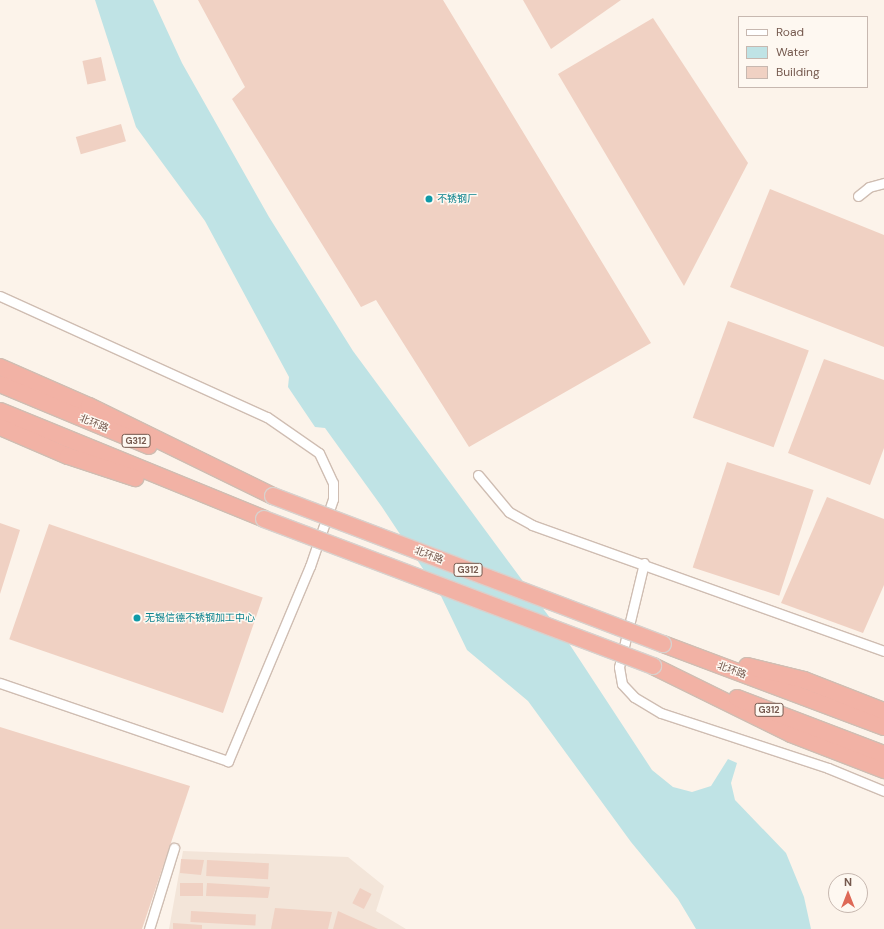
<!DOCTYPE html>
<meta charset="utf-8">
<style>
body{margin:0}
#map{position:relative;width:884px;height:929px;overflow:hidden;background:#fcf3ea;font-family:"DM Sans","Noto Sans SC",sans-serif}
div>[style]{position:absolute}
.residential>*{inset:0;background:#f3e5d9}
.water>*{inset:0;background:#bfe3e5}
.building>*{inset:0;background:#f0d1c3;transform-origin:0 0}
.roads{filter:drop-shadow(1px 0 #cfbdb2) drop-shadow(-1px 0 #cfbdb2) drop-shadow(0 1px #cfbdb2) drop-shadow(0 -1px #cfbdb2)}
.street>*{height:9px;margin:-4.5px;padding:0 4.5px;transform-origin:4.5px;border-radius:4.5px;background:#fff}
.highway>*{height:16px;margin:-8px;padding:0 8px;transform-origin:8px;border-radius:8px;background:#f2b2a5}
.bridges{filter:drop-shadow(1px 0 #d8d1cd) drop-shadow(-1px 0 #d8d1cd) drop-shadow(0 1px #d8d1cd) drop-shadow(0 -1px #d8d1cd)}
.highway-bridge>*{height:16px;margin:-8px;padding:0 8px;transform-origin:8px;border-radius:8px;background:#f2b2a5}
.dots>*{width:11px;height:11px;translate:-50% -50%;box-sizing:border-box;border:2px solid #fef8f1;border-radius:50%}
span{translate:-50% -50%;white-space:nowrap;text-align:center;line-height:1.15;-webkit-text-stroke:3px #fef8f1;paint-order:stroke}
.shield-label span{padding:1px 3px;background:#fef8f1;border:1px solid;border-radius:3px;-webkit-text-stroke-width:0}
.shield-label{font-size:9px;color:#75594e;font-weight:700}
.culture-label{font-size:10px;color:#0d838f}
.left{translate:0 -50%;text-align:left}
.street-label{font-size:10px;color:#75594e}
.legend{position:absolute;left:738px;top:16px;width:130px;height:72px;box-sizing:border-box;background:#fef8f1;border:1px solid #c7b8b0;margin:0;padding:5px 7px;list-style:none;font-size:12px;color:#75594e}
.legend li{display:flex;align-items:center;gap:8px;height:20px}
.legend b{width:20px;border:1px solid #c7b8b0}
.north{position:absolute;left:828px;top:873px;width:40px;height:40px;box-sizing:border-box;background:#fef8f1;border:1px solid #c7b8b0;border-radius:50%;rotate:0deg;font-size:11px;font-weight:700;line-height:16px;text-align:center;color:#75594e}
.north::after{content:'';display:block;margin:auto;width:14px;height:18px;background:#de6957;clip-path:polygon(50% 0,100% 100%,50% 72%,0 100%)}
</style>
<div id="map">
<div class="residential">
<div style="clip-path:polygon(183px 851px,348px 857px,384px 886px,376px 911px,406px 929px,169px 929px)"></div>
</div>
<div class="water">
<div style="clip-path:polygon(95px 0,153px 0,182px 63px,269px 217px,353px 351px,570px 645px,652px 770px,673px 787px,692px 792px,711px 786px,728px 759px,737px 763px,731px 783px,735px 800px,786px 853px,804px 897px,811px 929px,696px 929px,678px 899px,631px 842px,528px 701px,467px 650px,441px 596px,382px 507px,325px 428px,315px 427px,288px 387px,289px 377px,205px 221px,136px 127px)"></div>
</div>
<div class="building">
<div style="clip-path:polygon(198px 0,443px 0,651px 343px,469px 447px,376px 300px,361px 307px,232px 99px,245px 87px)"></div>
<div style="clip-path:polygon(523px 0,621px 0,551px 49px)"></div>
<div style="clip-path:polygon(653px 18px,748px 163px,684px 286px,558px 74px)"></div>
<div style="left:101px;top:57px;width:24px;height:19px;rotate:78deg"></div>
<div style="left:121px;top:124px;width:18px;height:47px;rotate:74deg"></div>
<div style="clip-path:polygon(770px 189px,884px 235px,884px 347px,730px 287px)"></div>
<div style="left:728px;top:321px;width:86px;height:103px;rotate:20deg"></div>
<div style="clip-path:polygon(824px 359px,884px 380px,884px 448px,870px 485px,788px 453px)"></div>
<div style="left:727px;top:462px;width:91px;height:111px;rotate:18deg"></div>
<div style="clip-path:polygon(827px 497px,884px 519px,884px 585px,863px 633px,781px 603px)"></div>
<div style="clip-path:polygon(0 523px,20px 530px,0 594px)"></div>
<div style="left:49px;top:524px;width:226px;height:122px;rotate:19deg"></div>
<div style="clip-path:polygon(0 727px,190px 786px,142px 929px,0 929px)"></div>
<div style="clip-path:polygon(181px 859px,204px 860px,201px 875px,180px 873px)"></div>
<div style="left:207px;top:860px;width:62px;height:16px;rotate:3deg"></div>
<div style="left:180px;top:883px;width:23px;height:13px"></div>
<div style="clip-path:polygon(207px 883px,270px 887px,268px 898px,206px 896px)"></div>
<div style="left:360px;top:888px;width:13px;height:17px;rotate:27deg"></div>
<div style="clip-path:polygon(275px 908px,332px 912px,328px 929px,271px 929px)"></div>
<div style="left:191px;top:911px;width:65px;height:11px;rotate:3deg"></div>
<div style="clip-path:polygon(338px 911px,378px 929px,333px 929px)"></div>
<div style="clip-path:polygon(173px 923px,202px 925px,202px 929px,173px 929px)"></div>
</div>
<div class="roads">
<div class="street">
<div style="left:858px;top:196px;width:14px;rotate:-39deg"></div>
<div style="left:869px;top:187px;width:16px;rotate:-15deg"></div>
<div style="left:0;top:296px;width:293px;rotate:24.4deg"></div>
<div style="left:267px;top:417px;width:63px;rotate:34.7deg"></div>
<div style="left:319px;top:453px;width:33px;rotate:65deg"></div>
<div style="left:333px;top:483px;width:16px;rotate:90deg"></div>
<div style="left:333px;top:499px;width:71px;rotate:108.9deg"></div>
<div style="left:310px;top:566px;width:212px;rotate:112.8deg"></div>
<div style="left:228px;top:761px;width:241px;rotate:-161.1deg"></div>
<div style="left:478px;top:475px;width:48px;rotate:50deg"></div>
<div style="left:509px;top:512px;width:26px;rotate:29deg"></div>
<div style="left:532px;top:525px;width:374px;rotate:19.7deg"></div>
<div style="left:644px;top:563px;width:107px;rotate:103.5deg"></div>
<div style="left:619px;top:667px;width:17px;rotate:80deg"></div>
<div style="left:622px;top:684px;width:18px;rotate:47deg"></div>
<div style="left:634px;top:697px;width:31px;rotate:31deg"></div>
<div style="left:661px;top:713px;width:176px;rotate:18.2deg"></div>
<div style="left:828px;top:768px;width:61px;rotate:22.3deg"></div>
<div style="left:149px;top:929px;width:85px;rotate:-72.8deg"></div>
</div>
<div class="highway">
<div style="left:0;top:367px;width:97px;rotate:23.7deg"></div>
<div style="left:89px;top:406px;width:205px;rotate:26.1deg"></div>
<div style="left:0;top:384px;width:161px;rotate:22.6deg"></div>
<div style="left:0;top:411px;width:285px;rotate:22.2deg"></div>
<div style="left:0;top:427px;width:74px;rotate:23.1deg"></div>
<div style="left:68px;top:456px;width:71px;rotate:18.2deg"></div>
<div style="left:663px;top:644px;width:236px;rotate:20.6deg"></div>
<div style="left:653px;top:666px;width:154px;rotate:26.2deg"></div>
<div style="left:791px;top:734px;width:100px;rotate:21.2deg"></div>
<div style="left:747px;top:666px;width:59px;rotate:13.8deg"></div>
<div style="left:804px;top:680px;width:86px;rotate:21.2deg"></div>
<div style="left:737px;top:698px;width:157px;rotate:20.9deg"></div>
</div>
</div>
<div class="bridges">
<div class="highway-bridge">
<div style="left:273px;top:496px;width:417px;rotate:20.8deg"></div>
<div style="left:264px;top:519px;width:416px;rotate:20.7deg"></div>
</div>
</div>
<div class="dots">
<div style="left:429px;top:199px;background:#0f9aa8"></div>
<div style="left:137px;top:618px;background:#0f9aa8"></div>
</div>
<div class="shield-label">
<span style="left:136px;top:441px">G312</span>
<span style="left:468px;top:570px">G312</span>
<span style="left:769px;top:710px">G312</span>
</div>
<div class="culture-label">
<span class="left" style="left:437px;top:199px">不锈钢厂</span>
<span class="left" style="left:145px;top:618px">无锡信德不锈钢加工中心</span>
</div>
<div class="street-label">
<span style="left:94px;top:423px;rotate:22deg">北环路</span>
<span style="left:429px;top:555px;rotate:21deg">北环路</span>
<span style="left:732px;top:670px;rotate:20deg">北环路</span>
</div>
<ul class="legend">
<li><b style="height:5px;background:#fff"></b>Road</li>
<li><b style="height:11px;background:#bfe3e5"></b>Water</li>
<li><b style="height:11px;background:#f0d1c3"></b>Building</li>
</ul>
<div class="north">N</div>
</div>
